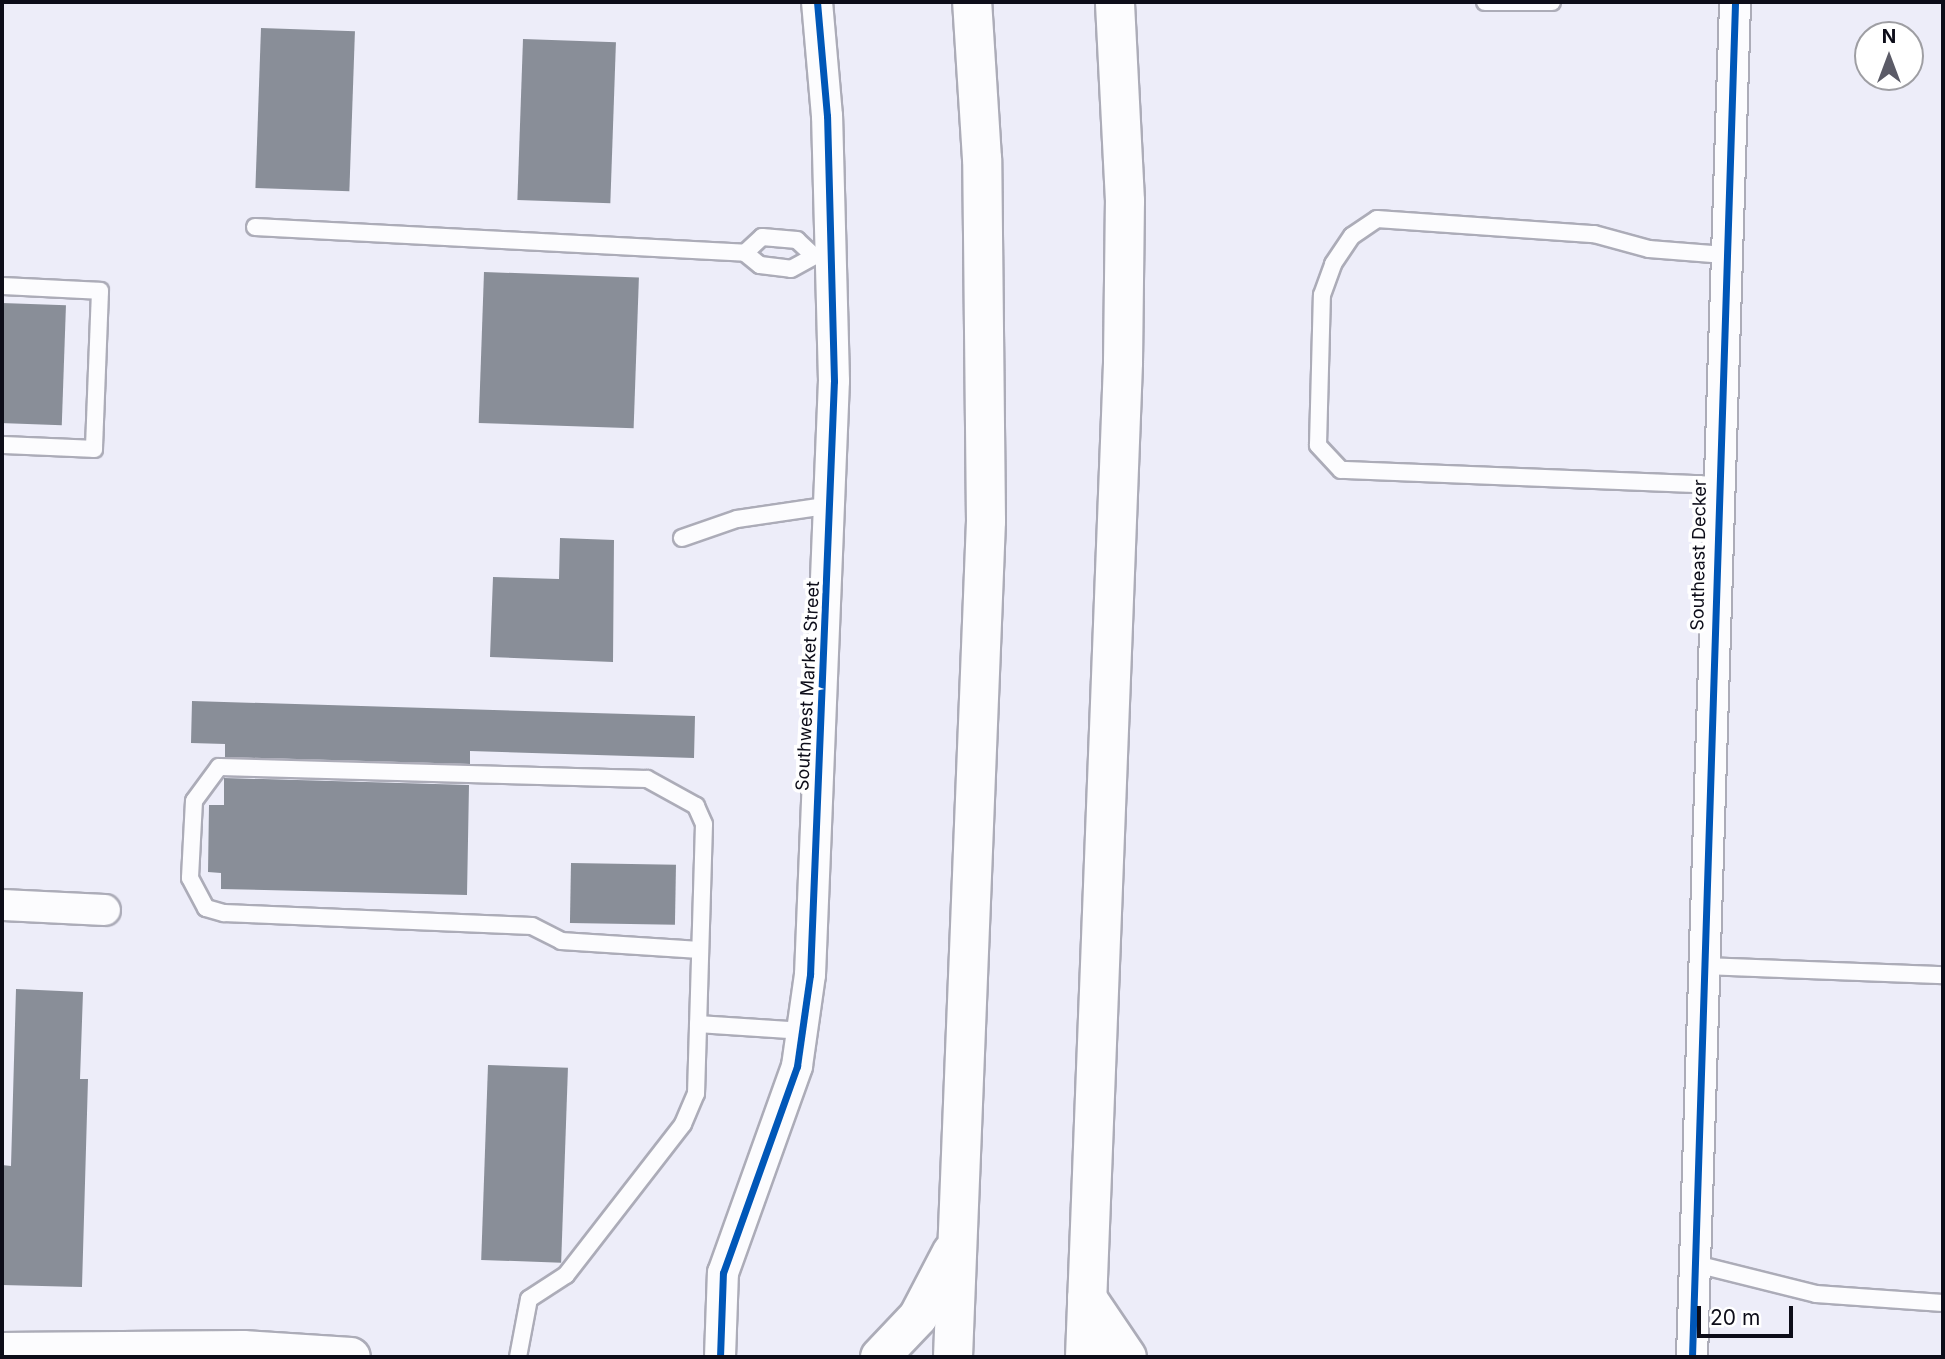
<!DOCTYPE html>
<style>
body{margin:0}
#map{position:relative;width:1945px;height:1359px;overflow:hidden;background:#ededf9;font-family:Inter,sans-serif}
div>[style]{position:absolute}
.building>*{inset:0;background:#898e98;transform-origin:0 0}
.roads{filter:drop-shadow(2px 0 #acacb8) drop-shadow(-2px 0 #acacb8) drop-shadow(0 2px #acacb8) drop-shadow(0 -2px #acacb8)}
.lane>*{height:16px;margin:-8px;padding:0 8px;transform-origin:8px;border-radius:8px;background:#fcfcfe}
.street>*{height:30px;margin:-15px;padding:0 15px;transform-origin:15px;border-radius:15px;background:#fcfcfe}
.secondary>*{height:38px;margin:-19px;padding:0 19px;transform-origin:19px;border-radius:19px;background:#fcfcfe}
.highway>*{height:38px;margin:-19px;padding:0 19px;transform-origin:19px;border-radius:19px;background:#fcfcfe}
.cycleway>*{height:7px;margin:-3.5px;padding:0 3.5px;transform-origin:3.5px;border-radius:3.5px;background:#0057b8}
span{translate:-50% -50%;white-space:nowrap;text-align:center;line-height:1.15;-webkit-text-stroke:7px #fff;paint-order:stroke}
.street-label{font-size:18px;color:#0d0d19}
.frame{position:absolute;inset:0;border:4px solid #0d0d19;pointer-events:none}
.north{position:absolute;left:1854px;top:21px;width:70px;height:70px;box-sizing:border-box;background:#fff;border:2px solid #9e9ea3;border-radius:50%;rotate:0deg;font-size:19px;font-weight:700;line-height:28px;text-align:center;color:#0d0d19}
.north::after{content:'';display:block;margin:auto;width:24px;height:32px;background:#5b5b67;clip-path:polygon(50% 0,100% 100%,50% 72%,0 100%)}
.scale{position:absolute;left:1697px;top:1306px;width:96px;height:32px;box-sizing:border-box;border:4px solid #0d0d19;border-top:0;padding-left:9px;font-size:21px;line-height:24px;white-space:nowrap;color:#0d0d19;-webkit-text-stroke:5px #fff;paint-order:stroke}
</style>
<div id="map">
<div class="building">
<div style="left:261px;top:28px;width:94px;height:160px;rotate:2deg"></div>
<div style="left:523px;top:39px;width:93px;height:161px;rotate:2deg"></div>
<div style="left:484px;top:272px;width:155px;height:151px;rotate:2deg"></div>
<div style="left:2px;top:303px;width:64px;height:120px;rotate:2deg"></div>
<div style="clip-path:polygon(560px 538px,614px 540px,613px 662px,490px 657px,493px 577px,559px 579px)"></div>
<div style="clip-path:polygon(192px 701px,695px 716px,694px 758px,470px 751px,470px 764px,225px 757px,225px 744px,191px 743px)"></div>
<div style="clip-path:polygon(224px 778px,469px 785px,467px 895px,221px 889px,221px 873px,208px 872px,209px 805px,224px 805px)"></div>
<div style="left:571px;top:863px;width:105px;height:60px;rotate:1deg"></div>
<div style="clip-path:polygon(16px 989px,83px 992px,80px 1079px,88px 1079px,82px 1287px,2px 1285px,2px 1165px,11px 1166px)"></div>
<div style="left:488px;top:1065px;width:80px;height:195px;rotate:2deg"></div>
</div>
<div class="roads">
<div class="lane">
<div style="left:1485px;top:2px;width:67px"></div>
<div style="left:255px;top:227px;width:491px;rotate:3deg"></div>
<div style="left:814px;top:256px;width:23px;rotate:-137deg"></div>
<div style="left:797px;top:240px;width:35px;rotate:-175deg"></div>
<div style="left:762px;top:237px;width:23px;rotate:137deg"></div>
<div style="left:745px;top:253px;width:19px;rotate:39deg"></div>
<div style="left:760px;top:265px;width:31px;rotate:7deg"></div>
<div style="left:791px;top:269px;width:26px;rotate:-29deg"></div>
<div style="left:814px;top:256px;width:19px;rotate:-3deg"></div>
<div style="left:2px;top:286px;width:98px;rotate:2.9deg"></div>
<div style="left:100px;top:291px;width:158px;rotate:92.2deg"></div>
<div style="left:94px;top:449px;width:92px;rotate:-177.5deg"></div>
<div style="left:1717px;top:485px;width:376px;rotate:-177.7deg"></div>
<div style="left:1341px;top:470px;width:34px;rotate:-133deg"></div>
<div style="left:1318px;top:445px;width:150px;rotate:-88.5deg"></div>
<div style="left:1322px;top:295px;width:33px;rotate:-70deg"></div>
<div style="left:1333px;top:264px;width:34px;rotate:-56deg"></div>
<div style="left:1352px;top:236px;width:30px;rotate:-34deg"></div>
<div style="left:1377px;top:219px;width:218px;rotate:4deg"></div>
<div style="left:1594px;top:234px;width:57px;rotate:15.3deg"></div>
<div style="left:1649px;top:249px;width:76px;rotate:4.5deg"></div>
<div style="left:682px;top:538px;width:58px;rotate:-19.1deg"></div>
<div style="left:737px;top:519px;width:96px;rotate:-8.4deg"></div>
<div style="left:1705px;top:966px;width:238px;rotate:2.2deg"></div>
<div style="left:698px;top:1024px;width:106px;rotate:3.8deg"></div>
<div style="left:1696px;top:1264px;width:124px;rotate:14deg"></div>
<div style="left:1816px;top:1294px;width:127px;rotate:4.1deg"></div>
<div style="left:518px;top:1357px;width:59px;rotate:-79.3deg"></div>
<div style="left:529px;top:1299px;width:44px;rotate:-33deg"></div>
<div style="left:566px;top:1275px;width:191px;rotate:-52.2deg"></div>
<div style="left:683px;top:1124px;width:33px;rotate:-67deg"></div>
<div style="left:696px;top:1094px;width:270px;rotate:-88.3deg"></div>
<div style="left:704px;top:824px;width:20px;rotate:-114deg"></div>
<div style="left:696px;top:806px;width:56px;rotate:-151.1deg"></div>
<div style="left:647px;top:779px;width:428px;rotate:-178.4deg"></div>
<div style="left:219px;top:767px;width:42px;rotate:126.3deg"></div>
<div style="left:194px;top:801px;width:77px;rotate:93deg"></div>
<div style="left:190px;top:878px;width:34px;rotate:62deg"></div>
<div style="left:206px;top:908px;width:19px;rotate:16deg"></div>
<div style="left:224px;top:913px;width:308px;rotate:2.4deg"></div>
<div style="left:532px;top:926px;width:33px;rotate:27deg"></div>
<div style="left:561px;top:941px;width:139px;rotate:3.7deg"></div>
</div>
<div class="street">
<div style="left:2px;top:905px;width:103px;rotate:2.8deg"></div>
<div style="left:720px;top:1357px;width:84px;rotate:-88deg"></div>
<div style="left:723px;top:1273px;width:220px;rotate:-70.3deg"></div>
<div style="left:797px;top:1066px;width:92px;rotate:-81.9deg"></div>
<div style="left:810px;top:975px;width:594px;rotate:-87.69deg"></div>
<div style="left:834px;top:381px;width:265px;rotate:-91.5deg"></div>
<div style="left:827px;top:116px;width:114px;rotate:-95deg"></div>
<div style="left:1692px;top:1357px;width:1356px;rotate:-88.18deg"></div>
</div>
<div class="secondary">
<div style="left:2px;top:1352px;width:241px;rotate:-0.5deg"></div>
<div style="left:243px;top:1350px;width:108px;rotate:3.7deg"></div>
</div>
<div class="highway">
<div style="left:1087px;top:1298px;width:71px;rotate:55.9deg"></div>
<div style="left:880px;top:1357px;width:55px;rotate:-46.5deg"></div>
<div style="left:918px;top:1317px;width:73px;rotate:-62.4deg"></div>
<div style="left:953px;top:1357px;width:837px;rotate:-87.74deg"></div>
<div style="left:986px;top:521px;width:362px;rotate:-90.6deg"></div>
<div style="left:982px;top:159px;width:157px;rotate:-93.6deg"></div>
<div style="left:1085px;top:1357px;width:996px;rotate:-87.81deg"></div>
<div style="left:1123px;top:362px;width:161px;rotate:-89.3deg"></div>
<div style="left:1125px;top:201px;width:199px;rotate:-92.9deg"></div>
</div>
</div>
<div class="cycleway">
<div style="left:720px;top:1357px;width:84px;rotate:-88deg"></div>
<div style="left:723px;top:1273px;width:220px;rotate:-70.3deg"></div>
<div style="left:797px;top:1066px;width:92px;rotate:-81.9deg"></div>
<div style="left:810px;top:975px;width:594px;rotate:-87.69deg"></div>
<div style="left:834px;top:381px;width:265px;rotate:-91.5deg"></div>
<div style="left:827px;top:116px;width:114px;rotate:-95deg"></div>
<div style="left:1692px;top:1357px;width:1356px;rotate:-88.18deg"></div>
</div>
<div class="street-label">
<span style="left:1699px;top:555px;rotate:-89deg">Southeast Decker</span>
<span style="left:808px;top:686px;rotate:-87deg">Southwest Market Street</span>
</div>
<div class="frame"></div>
<div class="north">N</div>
<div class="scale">20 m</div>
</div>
